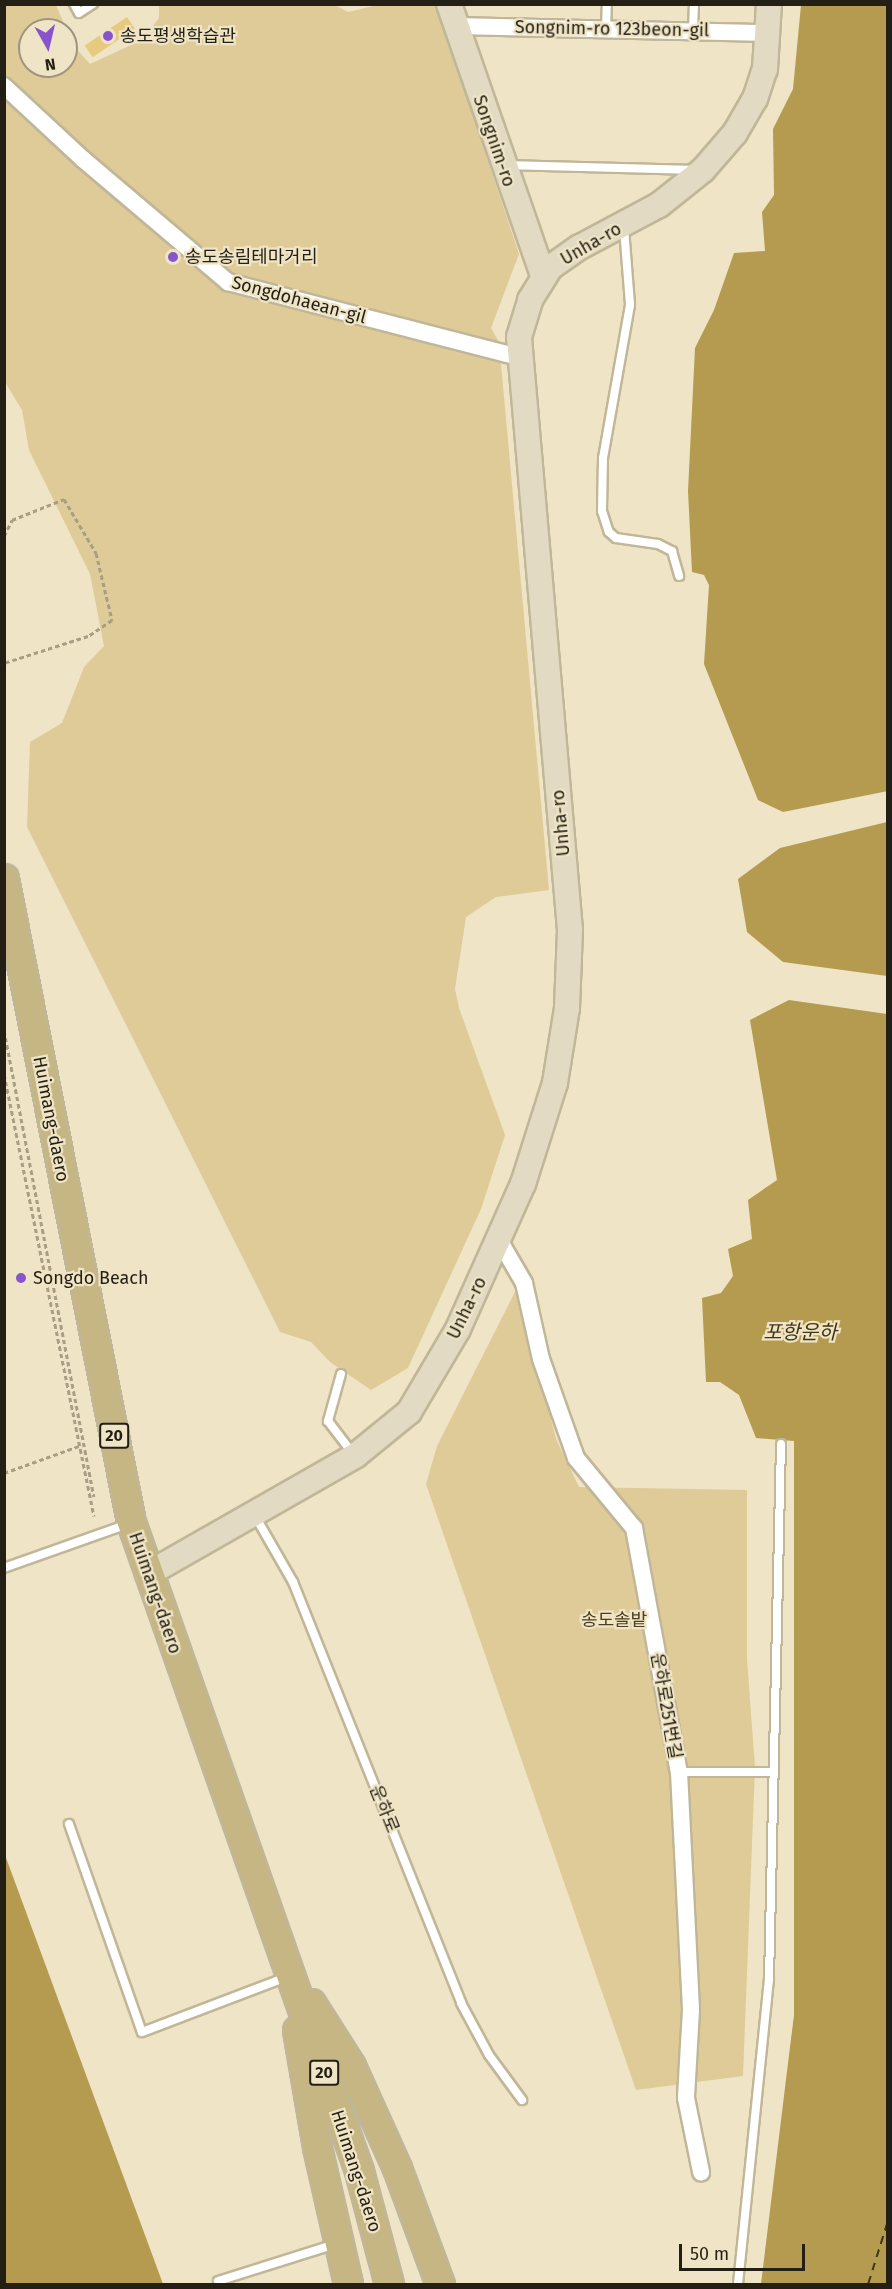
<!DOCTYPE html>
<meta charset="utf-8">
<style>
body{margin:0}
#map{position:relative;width:892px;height:2289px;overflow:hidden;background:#efe4c5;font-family:"Fira Sans","Noto Sans KR",sans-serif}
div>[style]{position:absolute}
.green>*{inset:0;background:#decb97}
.water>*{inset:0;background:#b59b4f}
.pier>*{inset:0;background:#efe4c5}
.ferry>*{height:1.5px;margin-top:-0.75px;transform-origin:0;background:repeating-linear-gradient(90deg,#413614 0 8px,transparent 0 14px)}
.building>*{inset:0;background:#e6cb7e;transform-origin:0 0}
.path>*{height:3px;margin-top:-1.5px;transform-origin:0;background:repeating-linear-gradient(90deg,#a79e86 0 4.5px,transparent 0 7.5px)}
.roads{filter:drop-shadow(2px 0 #c0b698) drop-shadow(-2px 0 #c0b698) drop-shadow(0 2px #c0b698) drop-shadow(0 -2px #c0b698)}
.lane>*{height:8px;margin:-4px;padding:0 4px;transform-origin:4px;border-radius:4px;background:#fff}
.street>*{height:16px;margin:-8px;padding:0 8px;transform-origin:8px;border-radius:8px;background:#fff}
.secondary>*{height:24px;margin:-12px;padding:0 12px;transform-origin:12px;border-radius:12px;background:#e2dac2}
.primary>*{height:27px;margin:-13.5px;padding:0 13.5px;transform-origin:13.5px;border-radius:13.5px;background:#c6b684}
.dots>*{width:16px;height:16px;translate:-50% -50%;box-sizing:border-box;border:3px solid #efe4c5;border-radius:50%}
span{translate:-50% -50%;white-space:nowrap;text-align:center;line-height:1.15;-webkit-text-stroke:4.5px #efe4c5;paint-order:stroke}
.shield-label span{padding:2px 4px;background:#efe4c5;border:2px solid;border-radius:4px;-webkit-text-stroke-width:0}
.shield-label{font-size:16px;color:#231f14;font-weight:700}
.street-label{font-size:18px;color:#231f14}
.poi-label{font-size:18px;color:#231f14}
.left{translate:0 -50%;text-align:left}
.park-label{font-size:18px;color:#4a3e1d}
.water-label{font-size:20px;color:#413614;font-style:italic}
.frame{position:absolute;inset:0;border:6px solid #231f14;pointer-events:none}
.north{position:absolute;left:18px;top:18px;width:60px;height:60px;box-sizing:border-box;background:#efe4c5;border:2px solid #9d957e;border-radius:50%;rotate:172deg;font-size:16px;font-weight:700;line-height:24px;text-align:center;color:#231f14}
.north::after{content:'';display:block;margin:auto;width:21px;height:27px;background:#8854cc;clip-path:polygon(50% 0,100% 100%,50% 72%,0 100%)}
.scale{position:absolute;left:679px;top:2244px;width:126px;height:27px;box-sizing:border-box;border:3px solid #231f14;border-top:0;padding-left:8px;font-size:18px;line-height:21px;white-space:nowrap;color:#231f14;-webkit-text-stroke:4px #efe4c5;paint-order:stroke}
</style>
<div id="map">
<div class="green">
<div style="clip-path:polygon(evenodd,333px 4px,348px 12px,378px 5px,436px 5px,519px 254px,491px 328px,499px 342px,549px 890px,496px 897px,466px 917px,455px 989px,459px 1008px,505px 1135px,481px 1209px,408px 1368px,371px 1390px,330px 1362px,311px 1342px,280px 1332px,27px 827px,30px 742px,62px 723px,84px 667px,104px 646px,90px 574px,29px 450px,22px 410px,5px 382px,5px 5px,56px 5px,73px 45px,90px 64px,142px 40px,159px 18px,159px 5px,333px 4px,30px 30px,66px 30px,66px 66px,30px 66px,30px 30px)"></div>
<div style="clip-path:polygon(518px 1286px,556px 1439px,579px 1487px,747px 1490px,747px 1659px,755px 1767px,743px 2076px,636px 2090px,426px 1484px,437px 1446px)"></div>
</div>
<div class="water">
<div style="clip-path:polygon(801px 5px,887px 5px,888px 791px,783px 812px,758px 800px,704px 664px,709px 585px,704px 575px,692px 572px,688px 491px,695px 348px,714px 310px,734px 253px,765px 251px,762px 212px,774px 195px,773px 129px,793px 89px)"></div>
<div style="clip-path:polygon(887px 822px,887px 976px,783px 962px,747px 932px,738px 879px,780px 848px)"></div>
<div style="clip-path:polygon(789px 1000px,887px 1014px,887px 2284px,761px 2284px,794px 2014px,794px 1441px,756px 1438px,739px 1395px,720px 1382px,706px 1382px,702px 1298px,721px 1293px,733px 1276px,728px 1249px,752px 1239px,748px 1200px,777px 1180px,750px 1020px)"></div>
<div style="clip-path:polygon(5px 1855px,163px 2284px,5px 2284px)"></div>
</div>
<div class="pier">
<div style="clip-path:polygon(791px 2013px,794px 2014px,758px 2284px)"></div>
</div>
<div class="ferry">
<div style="left:868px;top:2284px;width:67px;rotate:-72.6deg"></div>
</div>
<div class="building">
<div style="left:127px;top:17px;width:14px;height:51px;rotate:56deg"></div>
</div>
<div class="path">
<div style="left:4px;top:442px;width:2px"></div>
<div style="left:4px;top:536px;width:18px;rotate:-63deg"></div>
<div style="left:12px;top:520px;width:56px;rotate:-22deg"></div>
<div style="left:64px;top:499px;width:63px;rotate:59.3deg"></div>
<div style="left:96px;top:553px;width:69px;rotate:76.6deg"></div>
<div style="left:112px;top:620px;width:29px;rotate:146deg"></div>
<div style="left:88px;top:636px;width:88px;rotate:162.2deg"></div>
<div style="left:4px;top:1030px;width:475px;rotate:79.1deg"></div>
<div style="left:4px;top:1074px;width:451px;rotate:78.5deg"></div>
<div style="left:4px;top:1473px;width:80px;rotate:-19.8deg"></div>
</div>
<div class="roads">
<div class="lane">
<div style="left:74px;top:4px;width:10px;rotate:61deg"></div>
<div style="left:79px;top:13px;width:17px;rotate:-33deg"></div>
<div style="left:606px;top:28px;width:24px;rotate:-88deg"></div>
<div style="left:693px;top:31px;width:27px;rotate:-88deg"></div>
<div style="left:508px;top:165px;width:185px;rotate:1.5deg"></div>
<div style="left:624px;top:228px;width:77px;rotate:85.5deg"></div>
<div style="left:630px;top:305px;width:155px;rotate:100deg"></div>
<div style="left:603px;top:458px;width:53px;rotate:91.1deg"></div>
<div style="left:602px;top:511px;width:22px;rotate:72deg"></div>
<div style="left:609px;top:532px;width:9px;rotate:41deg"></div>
<div style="left:616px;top:538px;width:42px;rotate:8.1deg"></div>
<div style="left:658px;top:544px;width:16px;rotate:27deg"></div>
<div style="left:672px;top:551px;width:26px;rotate:74deg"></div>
<div style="left:341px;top:1374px;width:49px;rotate:105.5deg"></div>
<div style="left:328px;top:1421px;width:43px;rotate:52.6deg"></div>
<div style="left:255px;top:1516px;width:76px;rotate:60.1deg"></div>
<div style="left:293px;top:1582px;width:453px;rotate:68.2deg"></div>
<div style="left:461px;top:2003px;width:59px;rotate:61.7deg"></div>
<div style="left:489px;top:2055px;width:56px;rotate:53.7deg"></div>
<div style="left:4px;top:1568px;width:132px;rotate:-19.5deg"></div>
<div style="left:679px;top:1772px;width:94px"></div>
<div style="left:69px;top:1824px;width:220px;rotate:70.7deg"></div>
<div style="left:142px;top:2032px;width:155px;rotate:-20.8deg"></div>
<div style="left:218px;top:2281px;width:123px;rotate:-17.5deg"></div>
<div style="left:738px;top:2284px;width:306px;rotate:-84.2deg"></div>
<div style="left:769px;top:1980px;width:536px;rotate:-88.72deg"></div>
</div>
<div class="street">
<div style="left:455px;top:26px;width:314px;rotate:1.3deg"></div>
<div style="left:4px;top:86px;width:109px;rotate:42.8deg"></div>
<div style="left:84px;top:160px;width:189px;rotate:40.3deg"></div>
<div style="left:228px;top:282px;width:300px;rotate:14.5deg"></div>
<div style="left:499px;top:1240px;width:50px;rotate:59.8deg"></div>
<div style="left:524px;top:1283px;width:78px;rotate:77.4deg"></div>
<div style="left:541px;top:1359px;width:105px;rotate:70.5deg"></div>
<div style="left:576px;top:1458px;width:91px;rotate:50.4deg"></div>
<div style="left:634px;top:1528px;width:248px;rotate:79.6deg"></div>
<div style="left:679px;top:1772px;width:238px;rotate:87.1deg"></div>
<div style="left:691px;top:2010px;width:88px;rotate:93.3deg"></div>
<div style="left:686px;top:2098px;width:76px;rotate:78.5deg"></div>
</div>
<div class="secondary">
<div style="left:449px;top:4px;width:288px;rotate:70.9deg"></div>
<div style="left:148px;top:1574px;width:238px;rotate:-29.7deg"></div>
<div style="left:355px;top:1456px;width:70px;rotate:-39.2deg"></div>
<div style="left:409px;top:1412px;width:96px;rotate:-59.4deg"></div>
<div style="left:458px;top:1329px;width:159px;rotate:-65.9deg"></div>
<div style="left:523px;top:1184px;width:106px;rotate:-72.4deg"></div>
<div style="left:555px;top:1083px;width:76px;rotate:-80.9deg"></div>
<div style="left:567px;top:1008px;width:78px;rotate:-87.8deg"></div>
<div style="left:570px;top:930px;width:595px;rotate:-94.92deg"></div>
<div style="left:519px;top:337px;width:39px;rotate:-73deg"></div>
<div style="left:530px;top:300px;width:39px;rotate:-58deg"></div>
<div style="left:551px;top:267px;width:35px;rotate:-35deg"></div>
<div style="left:580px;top:247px;width:89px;rotate:-28deg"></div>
<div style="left:659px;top:205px;width:56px;rotate:-38.5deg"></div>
<div style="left:703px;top:170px;width:49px;rotate:-49.1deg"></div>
<div style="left:735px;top:133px;width:39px;rotate:-60deg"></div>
<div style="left:755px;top:99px;width:32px;rotate:-72deg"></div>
<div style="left:765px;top:69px;width:65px;rotate:-86.5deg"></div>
</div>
<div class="primary">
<div style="left:4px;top:878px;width:656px;rotate:78.84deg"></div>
<div style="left:131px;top:1522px;width:688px;rotate:70.64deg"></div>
<div style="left:359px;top:2171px;width:117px;rotate:75.1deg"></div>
<div style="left:311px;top:2003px;width:75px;rotate:57.6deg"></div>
<div style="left:351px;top:2066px;width:112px;rotate:65.7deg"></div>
<div style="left:397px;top:2168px;width:124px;rotate:69.7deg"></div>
<div style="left:297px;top:2030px;width:119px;rotate:80.3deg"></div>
<div style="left:317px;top:2147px;width:140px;rotate:77.2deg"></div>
</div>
</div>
<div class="dots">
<div style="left:108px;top:36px;background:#8854cc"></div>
<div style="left:173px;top:257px;background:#8854cc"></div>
<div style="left:21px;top:1278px;background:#8854cc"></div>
</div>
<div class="shield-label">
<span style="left:114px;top:1436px">20</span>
<span style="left:324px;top:2073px">20</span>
</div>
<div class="street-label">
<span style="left:612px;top:29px;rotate:1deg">Songnim-ro 123beon-gil</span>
<span style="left:494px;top:141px;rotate:71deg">Songnim-ro</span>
<span style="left:591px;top:244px;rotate:-30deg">Unha-ro</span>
<span style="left:299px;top:300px;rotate:15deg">Songdohaean-gil</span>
<span style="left:561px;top:823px;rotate:-95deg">Unha-ro</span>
<span style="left:51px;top:1119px;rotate:79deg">Huimang-daero</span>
<span style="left:467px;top:1308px;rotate:-64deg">Unha-ro</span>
<span style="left:155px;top:1593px;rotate:71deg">Huimang-daero</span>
<span style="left:666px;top:1706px;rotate:80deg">운하로251번길</span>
<span style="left:384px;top:1809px;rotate:68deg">운하로</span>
<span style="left:356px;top:2171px;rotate:72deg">Huimang-daero</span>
</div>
<div class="poi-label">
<span class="left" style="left:120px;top:36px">송도평생학습관</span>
<span class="left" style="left:185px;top:257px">송도송림테마거리</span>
<span class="left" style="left:33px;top:1278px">Songdo Beach</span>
</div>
<div class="park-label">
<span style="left:614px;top:1620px">송도솔밭</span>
</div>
<div class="water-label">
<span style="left:800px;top:1332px">포항운하</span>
</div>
<div class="frame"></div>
<div class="north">N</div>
<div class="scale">50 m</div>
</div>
